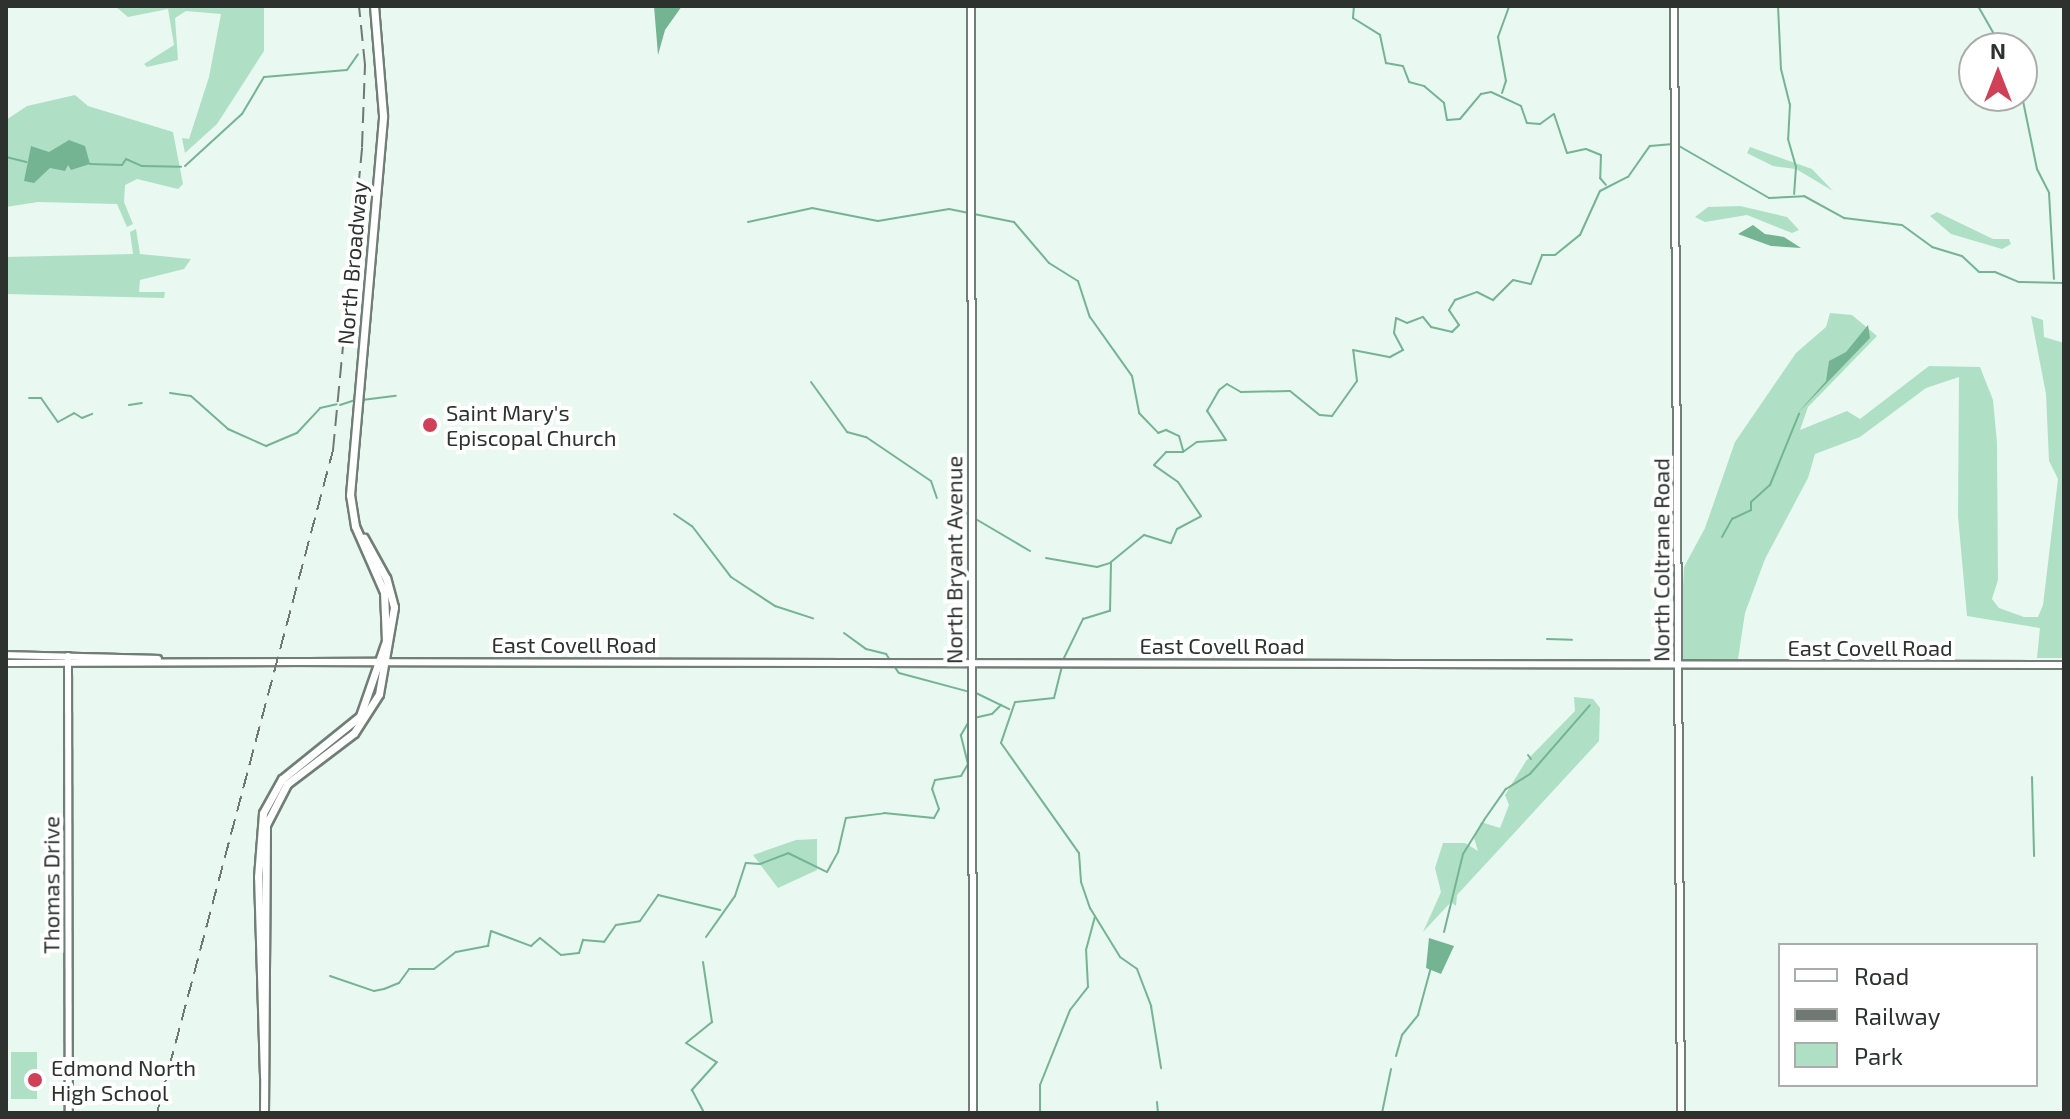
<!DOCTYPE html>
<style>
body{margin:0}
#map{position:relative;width:2070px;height:1119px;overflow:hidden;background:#e9f8f0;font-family:"Exo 2",sans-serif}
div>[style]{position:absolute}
.green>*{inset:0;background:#afe0c6;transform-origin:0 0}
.water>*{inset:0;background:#74b493}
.stream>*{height:2px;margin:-1px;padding:0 1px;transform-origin:1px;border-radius:1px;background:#74b493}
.roads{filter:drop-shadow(2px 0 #717e77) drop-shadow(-2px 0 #717e77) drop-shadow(0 2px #717e77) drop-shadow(0 -2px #717e77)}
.tertiary>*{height:6px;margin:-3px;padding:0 3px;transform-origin:3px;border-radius:3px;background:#fff}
.secondary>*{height:7px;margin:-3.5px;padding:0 3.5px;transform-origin:3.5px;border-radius:3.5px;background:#fff}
.rail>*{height:2px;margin-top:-1px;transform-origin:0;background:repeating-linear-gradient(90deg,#6f7873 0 16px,transparent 0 24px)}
.dots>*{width:22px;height:22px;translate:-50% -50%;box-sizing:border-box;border:4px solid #fff;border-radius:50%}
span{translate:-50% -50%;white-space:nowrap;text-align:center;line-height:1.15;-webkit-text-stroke:8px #fff;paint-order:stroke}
.street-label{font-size:22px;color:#2d322f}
.poi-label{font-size:22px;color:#2d322f}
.left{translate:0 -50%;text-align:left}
.frame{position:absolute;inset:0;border:8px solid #2d322f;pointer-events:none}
.legend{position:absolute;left:1778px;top:943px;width:260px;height:144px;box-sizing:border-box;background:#fff;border:2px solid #abadac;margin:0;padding:10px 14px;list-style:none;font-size:24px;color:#2d322f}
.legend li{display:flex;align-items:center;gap:16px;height:40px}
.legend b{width:40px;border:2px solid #abadac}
.north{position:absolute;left:1958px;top:32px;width:80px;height:80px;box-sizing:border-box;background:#fff;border:2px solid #abadac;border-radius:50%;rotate:0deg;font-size:22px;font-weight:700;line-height:32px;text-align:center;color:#2d322f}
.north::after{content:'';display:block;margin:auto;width:28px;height:36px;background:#d04056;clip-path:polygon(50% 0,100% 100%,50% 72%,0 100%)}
</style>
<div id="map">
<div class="green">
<div style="clip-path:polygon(115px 6px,264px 6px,264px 51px,217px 124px,185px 153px,182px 138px,189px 139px,209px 77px,221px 14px,186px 11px,175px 18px,178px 60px,147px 67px,144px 64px,174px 45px,168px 9px,128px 17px)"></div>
<div style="clip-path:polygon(75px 95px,88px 106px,173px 132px,183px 184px,178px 189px,137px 179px,125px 185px,124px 202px,133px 224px,127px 227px,117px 204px,38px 202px,6px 207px,6px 120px,27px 106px)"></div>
<div style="clip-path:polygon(1750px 147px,1812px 169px,1833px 191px,1796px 169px,1773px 166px,1747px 153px)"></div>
<div style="clip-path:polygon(1740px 206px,1787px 217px,1799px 230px,1792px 233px,1747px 215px,1705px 222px,1695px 217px,1708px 207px)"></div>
<div style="clip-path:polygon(1937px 212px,1993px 239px,2009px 239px,2011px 244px,2002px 249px,1951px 234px,1930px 216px)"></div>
<div style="clip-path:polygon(136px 229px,140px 254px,191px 259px,184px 269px,140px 280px,139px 292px,165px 292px,164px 298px,6px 294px,6px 257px,133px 254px,130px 232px)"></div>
<div style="clip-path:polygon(1830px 313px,1852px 315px,1877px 336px,1808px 407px,1800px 430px,1847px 411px,1860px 419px,1929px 366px,1980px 367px,1993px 400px,1997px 443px,1998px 580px,1992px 599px,1999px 608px,2024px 617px,2038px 617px,2043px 605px,2058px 479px,2049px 461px,2046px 394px,2031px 316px,2043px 320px,2044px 337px,2064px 343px,2064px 658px,2037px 658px,2040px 628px,1967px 616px,1958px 516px,1959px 377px,1926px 388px,1860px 437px,1815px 454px,1808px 478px,1765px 559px,1745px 613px,1738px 659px,1679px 661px,1684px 567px,1705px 528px,1735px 442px,1796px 353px,1826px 327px)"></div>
<div style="clip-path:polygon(1574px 697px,1593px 699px,1600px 708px,1599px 741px,1457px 895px,1456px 906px,1451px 902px,1423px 932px,1441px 892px,1435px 868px,1443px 843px,1465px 843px,1478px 851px,1474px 838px,1481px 822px,1500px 828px,1509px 805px,1505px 795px,1526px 761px,1575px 711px)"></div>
<div style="clip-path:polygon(817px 839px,817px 870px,778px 888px,753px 855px,796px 840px)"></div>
<div style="left:11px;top:1052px;width:26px;height:47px"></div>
</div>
<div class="water">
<div style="clip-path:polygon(654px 6px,682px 6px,665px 30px,658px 55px)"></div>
<div style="clip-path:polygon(69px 140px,85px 146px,90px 164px,71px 170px,68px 165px,65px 171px,50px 168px,34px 183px,24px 181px,31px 146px,49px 152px)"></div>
<div style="clip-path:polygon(1753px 225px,1765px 234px,1784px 237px,1801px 248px,1771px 246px,1738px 234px)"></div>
<div style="clip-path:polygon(1868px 325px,1870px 338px,1796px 415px,1826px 381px,1829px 361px,1846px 352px)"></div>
<div style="clip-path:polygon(1429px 938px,1454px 946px,1441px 974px,1426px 968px)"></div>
</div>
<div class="stream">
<div style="left:1354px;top:6px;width:12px;rotate:95deg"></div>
<div style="left:1353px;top:18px;width:32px;rotate:32deg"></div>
<div style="left:1380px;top:35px;width:29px;rotate:78deg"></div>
<div style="left:1386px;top:63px;width:17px;rotate:10deg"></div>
<div style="left:1403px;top:66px;width:17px;rotate:69deg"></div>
<div style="left:1409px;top:82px;width:16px;rotate:15deg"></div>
<div style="left:1424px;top:86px;width:26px;rotate:40deg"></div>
<div style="left:1444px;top:103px;width:17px;rotate:80deg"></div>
<div style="left:1447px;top:120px;width:13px;rotate:-4deg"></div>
<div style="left:1460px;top:119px;width:33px;rotate:-50deg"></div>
<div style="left:1481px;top:94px;width:10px;rotate:-11deg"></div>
<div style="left:1491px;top:92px;width:33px;rotate:25deg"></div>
<div style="left:1521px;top:106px;width:18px;rotate:71deg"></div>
<div style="left:1527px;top:123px;width:13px;rotate:4deg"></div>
<div style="left:1540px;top:124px;width:17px;rotate:-36deg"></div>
<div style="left:1554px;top:114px;width:41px;rotate:71.6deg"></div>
<div style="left:1567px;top:153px;width:19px;rotate:-12deg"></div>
<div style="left:1586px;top:149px;width:16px;rotate:22deg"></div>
<div style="left:1601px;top:155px;width:23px;rotate:92deg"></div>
<div style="left:1600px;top:178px;width:9px;rotate:49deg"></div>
<div style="left:1778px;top:6px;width:63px;rotate:87.3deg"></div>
<div style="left:1781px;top:69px;width:36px;rotate:76deg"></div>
<div style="left:1790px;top:104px;width:35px;rotate:93deg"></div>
<div style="left:1788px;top:139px;width:29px;rotate:74deg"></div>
<div style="left:1796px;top:167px;width:27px;rotate:94deg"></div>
<div style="left:1978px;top:6px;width:48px;rotate:60.3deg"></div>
<div style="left:1502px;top:93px;width:13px;rotate:-72deg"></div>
<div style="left:1506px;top:81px;width:45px;rotate:-100.3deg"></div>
<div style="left:1498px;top:37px;width:33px;rotate:-70deg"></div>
<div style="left:2022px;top:96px;width:75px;rotate:78.4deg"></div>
<div style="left:2037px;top:169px;width:27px;rotate:63deg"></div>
<div style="left:2049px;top:193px;width:86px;rotate:86.7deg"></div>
<div style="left:1679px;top:146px;width:104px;rotate:30deg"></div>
<div style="left:1769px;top:198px;width:35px;rotate:-3deg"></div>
<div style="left:1804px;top:196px;width:46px;rotate:28.8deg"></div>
<div style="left:1844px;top:218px;width:58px;rotate:6.9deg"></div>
<div style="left:1902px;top:225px;width:37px;rotate:36deg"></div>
<div style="left:1932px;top:247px;width:31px;rotate:17deg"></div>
<div style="left:1962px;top:256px;width:23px;rotate:43deg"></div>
<div style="left:1979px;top:272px;width:16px"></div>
<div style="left:1995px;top:272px;width:26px;rotate:23deg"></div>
<div style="left:2019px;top:282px;width:45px;rotate:1.3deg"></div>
<div style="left:6px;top:157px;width:21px;rotate:14deg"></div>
<div style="left:90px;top:164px;width:32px;rotate:2deg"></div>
<div style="left:122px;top:165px;width:7px;rotate:-56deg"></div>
<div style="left:126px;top:159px;width:17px;rotate:24deg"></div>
<div style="left:142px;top:166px;width:39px;rotate:1deg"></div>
<div style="left:185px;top:166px;width:77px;rotate:-42.4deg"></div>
<div style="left:242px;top:114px;width:43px;rotate:-59.3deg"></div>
<div style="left:264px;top:77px;width:83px;rotate:-4.8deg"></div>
<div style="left:347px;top:70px;width:19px;rotate:-55deg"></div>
<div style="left:748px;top:222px;width:66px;rotate:-12.3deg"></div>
<div style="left:812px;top:208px;width:67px;rotate:11.1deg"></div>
<div style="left:878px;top:221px;width:72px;rotate:-9.6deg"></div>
<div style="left:949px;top:209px;width:66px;rotate:11.3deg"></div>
<div style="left:1014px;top:222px;width:54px;rotate:49.5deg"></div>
<div style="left:1049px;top:263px;width:34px;rotate:32deg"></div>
<div style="left:1078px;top:281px;width:38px;rotate:72deg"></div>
<div style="left:1090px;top:317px;width:72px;rotate:54.6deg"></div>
<div style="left:1132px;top:376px;width:38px;rotate:79deg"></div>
<div style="left:1139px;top:413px;width:28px;rotate:46deg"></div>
<div style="left:1158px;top:433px;width:9px;rotate:-21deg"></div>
<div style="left:1166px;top:430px;width:14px;rotate:25deg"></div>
<div style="left:1179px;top:436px;width:15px;rotate:74deg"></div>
<div style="left:811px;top:382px;width:62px;rotate:54.2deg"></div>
<div style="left:847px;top:432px;width:20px;rotate:15deg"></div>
<div style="left:866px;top:437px;width:78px;rotate:34.1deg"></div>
<div style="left:931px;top:481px;width:18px;rotate:71deg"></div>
<div style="left:170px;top:393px;width:21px;rotate:8deg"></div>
<div style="left:191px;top:396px;width:50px;rotate:41.7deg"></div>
<div style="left:228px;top:429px;width:42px;rotate:24.1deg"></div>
<div style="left:266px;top:446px;width:34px;rotate:-23deg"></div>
<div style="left:297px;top:433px;width:34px;rotate:-47deg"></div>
<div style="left:320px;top:408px;width:17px;rotate:-13deg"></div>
<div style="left:29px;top:398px;width:12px"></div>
<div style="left:41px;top:398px;width:29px;rotate:55deg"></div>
<div style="left:58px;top:422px;width:18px;rotate:-29deg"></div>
<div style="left:74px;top:413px;width:9px;rotate:32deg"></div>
<div style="left:82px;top:418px;width:11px;rotate:-22deg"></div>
<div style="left:362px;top:400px;width:34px;rotate:-7deg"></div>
<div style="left:129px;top:405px;width:13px;rotate:-9deg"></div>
<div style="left:340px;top:405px;width:16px;rotate:-18deg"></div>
<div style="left:954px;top:505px;width:18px;rotate:34deg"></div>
<div style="left:674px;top:514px;width:22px;rotate:34deg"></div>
<div style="left:692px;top:526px;width:64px;rotate:52.6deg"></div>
<div style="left:731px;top:577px;width:53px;rotate:33.4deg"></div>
<div style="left:775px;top:606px;width:40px;rotate:18deg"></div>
<div style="left:974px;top:518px;width:65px;rotate:30.5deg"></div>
<div style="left:1722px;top:537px;width:21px;rotate:-61deg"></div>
<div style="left:1732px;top:519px;width:21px;rotate:-25deg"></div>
<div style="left:1751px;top:510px;width:8px;rotate:-90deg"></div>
<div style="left:1751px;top:502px;width:25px;rotate:-42deg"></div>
<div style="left:1770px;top:485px;width:77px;rotate:-67.8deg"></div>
<div style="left:1046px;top:558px;width:52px;rotate:10deg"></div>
<div style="left:1097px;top:567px;width:14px;rotate:-17deg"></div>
<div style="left:844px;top:633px;width:27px;rotate:36deg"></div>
<div style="left:866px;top:649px;width:21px;rotate:14deg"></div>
<div style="left:886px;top:654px;width:23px;rotate:56deg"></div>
<div style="left:899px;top:673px;width:73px;rotate:15deg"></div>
<div style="left:1547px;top:639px;width:25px;rotate:2deg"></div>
<div style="left:1063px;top:660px;width:46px;rotate:-64deg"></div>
<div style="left:1083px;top:619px;width:28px;rotate:-17deg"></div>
<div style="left:1110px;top:611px;width:49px;rotate:-88.8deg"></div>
<div style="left:1111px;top:562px;width:43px;rotate:-39.3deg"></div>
<div style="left:1144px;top:535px;width:28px;rotate:17deg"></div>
<div style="left:1171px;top:543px;width:15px;rotate:-67deg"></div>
<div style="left:1177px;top:529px;width:27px;rotate:-28deg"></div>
<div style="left:1201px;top:516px;width:41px;rotate:-124.1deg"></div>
<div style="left:1178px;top:482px;width:29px;rotate:-145deg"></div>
<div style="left:1154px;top:465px;width:18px;rotate:-47deg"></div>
<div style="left:1166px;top:452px;width:17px"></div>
<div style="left:1183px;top:452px;width:17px;rotate:-36deg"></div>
<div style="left:1197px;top:442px;width:29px;rotate:-4deg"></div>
<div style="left:1226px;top:440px;width:35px;rotate:-123deg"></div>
<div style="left:1207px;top:411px;width:24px;rotate:-60deg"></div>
<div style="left:1219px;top:390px;width:10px;rotate:-37deg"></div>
<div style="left:1227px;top:384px;width:16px;rotate:30deg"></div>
<div style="left:1241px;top:392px;width:49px;rotate:-1.2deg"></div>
<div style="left:1290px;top:391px;width:38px;rotate:39deg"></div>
<div style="left:1320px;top:415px;width:12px;rotate:5deg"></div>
<div style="left:1332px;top:416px;width:43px;rotate:-54.5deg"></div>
<div style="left:1357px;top:381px;width:31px;rotate:-97deg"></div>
<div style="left:1353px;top:350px;width:38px;rotate:11deg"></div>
<div style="left:1390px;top:357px;width:15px;rotate:-28deg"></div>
<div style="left:1403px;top:350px;width:19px;rotate:-118deg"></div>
<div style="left:1394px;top:333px;width:15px;rotate:-82deg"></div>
<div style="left:1396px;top:318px;width:12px;rotate:24deg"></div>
<div style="left:1407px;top:323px;width:17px;rotate:-21deg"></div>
<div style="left:1423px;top:317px;width:13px;rotate:51deg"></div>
<div style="left:1431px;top:327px;width:22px;rotate:13deg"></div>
<div style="left:1452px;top:332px;width:10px;rotate:-45deg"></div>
<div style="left:1459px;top:325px;width:18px;rotate:-124deg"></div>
<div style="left:1449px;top:310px;width:12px;rotate:-59deg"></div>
<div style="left:1455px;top:300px;width:23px;rotate:-20deg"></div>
<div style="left:1477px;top:292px;width:18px;rotate:27deg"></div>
<div style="left:1493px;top:300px;width:28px;rotate:-45deg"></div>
<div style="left:1513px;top:280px;width:18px;rotate:13deg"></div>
<div style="left:1531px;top:284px;width:31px;rotate:-69deg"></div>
<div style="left:1542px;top:255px;width:13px"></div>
<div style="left:1555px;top:255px;width:32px;rotate:-39deg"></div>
<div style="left:1580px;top:235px;width:48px;rotate:-65.6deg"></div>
<div style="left:1600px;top:191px;width:31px;rotate:-27deg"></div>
<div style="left:1628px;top:177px;width:38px;rotate:-55deg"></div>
<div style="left:1650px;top:146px;width:23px;rotate:-5deg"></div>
<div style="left:1062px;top:666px;width:33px;rotate:104deg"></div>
<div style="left:1054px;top:698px;width:39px;rotate:174deg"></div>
<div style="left:1015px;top:702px;width:43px;rotate:108.9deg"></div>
<div style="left:1001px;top:743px;width:135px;rotate:54.7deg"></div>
<div style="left:1079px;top:853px;width:29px;rotate:86deg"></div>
<div style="left:1081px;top:882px;width:28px;rotate:71deg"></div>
<div style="left:1090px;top:908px;width:57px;rotate:58.5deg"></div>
<div style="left:1120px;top:957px;width:21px;rotate:35deg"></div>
<div style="left:1137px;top:969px;width:40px;rotate:69deg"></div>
<div style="left:1151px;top:1006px;width:63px;rotate:80.8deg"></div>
<div style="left:976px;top:693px;width:37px;rotate:26deg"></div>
<div style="left:974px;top:718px;width:18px;rotate:-13deg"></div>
<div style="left:992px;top:714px;width:13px;rotate:-45deg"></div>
<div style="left:1528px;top:755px;width:5px;rotate:53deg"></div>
<div style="left:2032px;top:777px;width:79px;rotate:88.5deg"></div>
<div style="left:1444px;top:932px;width:80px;rotate:-76.3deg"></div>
<div style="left:1463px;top:854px;width:40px;rotate:-58deg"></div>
<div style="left:1484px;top:820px;width:38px;rotate:-55deg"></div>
<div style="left:1506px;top:789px;width:28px;rotate:-32deg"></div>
<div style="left:1530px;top:774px;width:91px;rotate:-49deg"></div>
<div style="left:706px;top:937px;width:50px;rotate:-54.7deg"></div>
<div style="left:735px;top:896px;width:35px;rotate:-72deg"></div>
<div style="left:746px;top:863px;width:14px;rotate:4deg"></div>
<div style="left:760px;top:864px;width:30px;rotate:-21deg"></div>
<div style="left:788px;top:853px;width:43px;rotate:26deg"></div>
<div style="left:827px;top:872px;width:23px;rotate:-61deg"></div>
<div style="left:838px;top:852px;width:35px;rotate:-77deg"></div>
<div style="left:846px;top:818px;width:38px;rotate:-7deg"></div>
<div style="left:884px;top:813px;width:50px;rotate:5.7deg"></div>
<div style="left:934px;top:818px;width:10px;rotate:-61deg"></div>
<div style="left:939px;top:809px;width:21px;rotate:-109deg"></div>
<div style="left:932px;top:789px;width:9px;rotate:-72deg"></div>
<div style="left:935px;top:780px;width:26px;rotate:-9deg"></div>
<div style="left:961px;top:776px;width:14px;rotate:-60deg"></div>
<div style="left:968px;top:764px;width:30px;rotate:-104deg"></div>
<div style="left:961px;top:735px;width:16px;rotate:-60deg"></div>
<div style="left:703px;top:962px;width:61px;rotate:81.5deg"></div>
<div style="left:712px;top:1022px;width:33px;rotate:141deg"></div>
<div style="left:686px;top:1043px;width:36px;rotate:32deg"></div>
<div style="left:717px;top:1062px;width:38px;rotate:132deg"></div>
<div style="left:692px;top:1090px;width:26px;rotate:62deg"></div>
<div style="left:330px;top:976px;width:46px;rotate:18.8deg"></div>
<div style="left:374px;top:991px;width:10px;rotate:-11deg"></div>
<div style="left:384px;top:989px;width:16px;rotate:-22deg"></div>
<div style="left:399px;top:983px;width:17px;rotate:-54deg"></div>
<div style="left:409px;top:969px;width:25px"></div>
<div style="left:434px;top:969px;width:28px;rotate:-38deg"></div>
<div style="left:456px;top:952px;width:33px;rotate:-11deg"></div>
<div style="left:488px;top:946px;width:15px;rotate:-79deg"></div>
<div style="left:491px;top:931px;width:43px;rotate:20.6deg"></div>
<div style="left:531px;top:946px;width:12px;rotate:-42deg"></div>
<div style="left:540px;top:938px;width:27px;rotate:39deg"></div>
<div style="left:561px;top:955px;width:18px;rotate:-6deg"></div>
<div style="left:579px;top:953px;width:14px;rotate:-73deg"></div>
<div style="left:583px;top:940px;width:21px;rotate:5deg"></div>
<div style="left:604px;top:942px;width:21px;rotate:-55deg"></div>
<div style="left:616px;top:925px;width:24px;rotate:-9deg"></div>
<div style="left:640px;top:921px;width:32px;rotate:-55deg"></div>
<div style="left:658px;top:895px;width:64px;rotate:13.6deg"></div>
<div style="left:1396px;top:1056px;width:22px;rotate:-74deg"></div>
<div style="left:1402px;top:1035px;width:26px;rotate:-51deg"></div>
<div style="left:1418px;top:1015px;width:50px;rotate:-74.8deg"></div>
<div style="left:1157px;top:1102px;width:11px;rotate:85deg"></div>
<div style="left:1040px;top:1113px;width:28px;rotate:-90deg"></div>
<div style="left:1040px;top:1085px;width:81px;rotate:-68.2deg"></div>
<div style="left:1070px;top:1010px;width:29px;rotate:-52deg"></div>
<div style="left:1088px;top:987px;width:37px;rotate:-93deg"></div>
<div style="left:1086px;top:950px;width:35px;rotate:-75deg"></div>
<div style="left:1382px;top:1113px;width:45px;rotate:-78.4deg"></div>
</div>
<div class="roads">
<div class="tertiary">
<div style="left:971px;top:6px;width:1107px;rotate:89.9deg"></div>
<div style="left:1674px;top:6px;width:1107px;rotate:89.64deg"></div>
<div style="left:6px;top:655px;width:152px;rotate:1.5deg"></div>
<div style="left:68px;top:656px;width:457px;rotate:89.9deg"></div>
<div style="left:285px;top:662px;width:1779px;rotate:0.1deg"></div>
<div style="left:6px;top:663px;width:374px;rotate:-0.2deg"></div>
</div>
<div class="secondary">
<div style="left:264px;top:1076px;width:199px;rotate:-91.7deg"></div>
<div style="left:258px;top:877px;width:64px;rotate:-85.5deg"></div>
<div style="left:263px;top:813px;width:39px;rotate:-61deg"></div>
<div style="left:282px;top:779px;width:100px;rotate:-38.9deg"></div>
<div style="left:360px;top:716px;width:79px;rotate:-70.9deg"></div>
<div style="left:386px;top:641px;width:49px;rotate:-92.3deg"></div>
<div style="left:384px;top:592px;width:72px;rotate:-113.7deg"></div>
<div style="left:355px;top:526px;width:31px;rotate:-99deg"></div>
<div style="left:350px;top:495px;width:381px;rotate:-85deg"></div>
<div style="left:383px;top:115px;width:109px;rotate:-94.7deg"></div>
<div style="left:264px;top:1113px;width:288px;rotate:-89.6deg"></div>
<div style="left:266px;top:825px;width:46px;rotate:-62.9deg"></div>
<div style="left:287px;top:784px;width:84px;rotate:-37.3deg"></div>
<div style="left:354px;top:733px;width:46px;rotate:-57.3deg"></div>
<div style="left:379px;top:694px;width:88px;rotate:-80.2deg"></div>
<div style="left:394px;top:607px;width:30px;rotate:-105deg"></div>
<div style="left:386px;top:578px;width:46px;rotate:-118.8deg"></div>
</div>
</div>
<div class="rail">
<div style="left:157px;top:1113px;width:686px;rotate:-75.13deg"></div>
<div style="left:333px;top:450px;width:304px;rotate:-84.5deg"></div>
<div style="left:362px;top:147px;width:82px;rotate:-87.9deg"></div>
<div style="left:365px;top:65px;width:59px;rotate:-95.8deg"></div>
</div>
<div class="dots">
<div style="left:430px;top:425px;background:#d04056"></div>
<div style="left:35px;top:1080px;background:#d04056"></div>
</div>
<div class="street-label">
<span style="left:352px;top:263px;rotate:-85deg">North Broadway</span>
<span style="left:954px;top:560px;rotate:-90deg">North Bryant Avenue</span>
<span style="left:1661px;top:560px;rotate:-90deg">North Coltrane Road</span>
<span style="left:574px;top:645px">East Covell Road</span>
<span style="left:1222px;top:646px">East Covell Road</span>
<span style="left:1870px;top:648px">East Covell Road</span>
<span style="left:51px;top:885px;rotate:-90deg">Thomas Drive</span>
</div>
<div class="poi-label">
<span class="left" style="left:446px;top:425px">Saint Mary's<br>Episcopal Church</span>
<span class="left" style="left:51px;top:1080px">Edmond North<br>High School</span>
</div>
<div class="frame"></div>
<ul class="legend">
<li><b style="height:10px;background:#fff"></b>Road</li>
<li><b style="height:10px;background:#6f7873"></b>Railway</li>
<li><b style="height:22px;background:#afe0c6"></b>Park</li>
</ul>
<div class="north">N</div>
</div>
